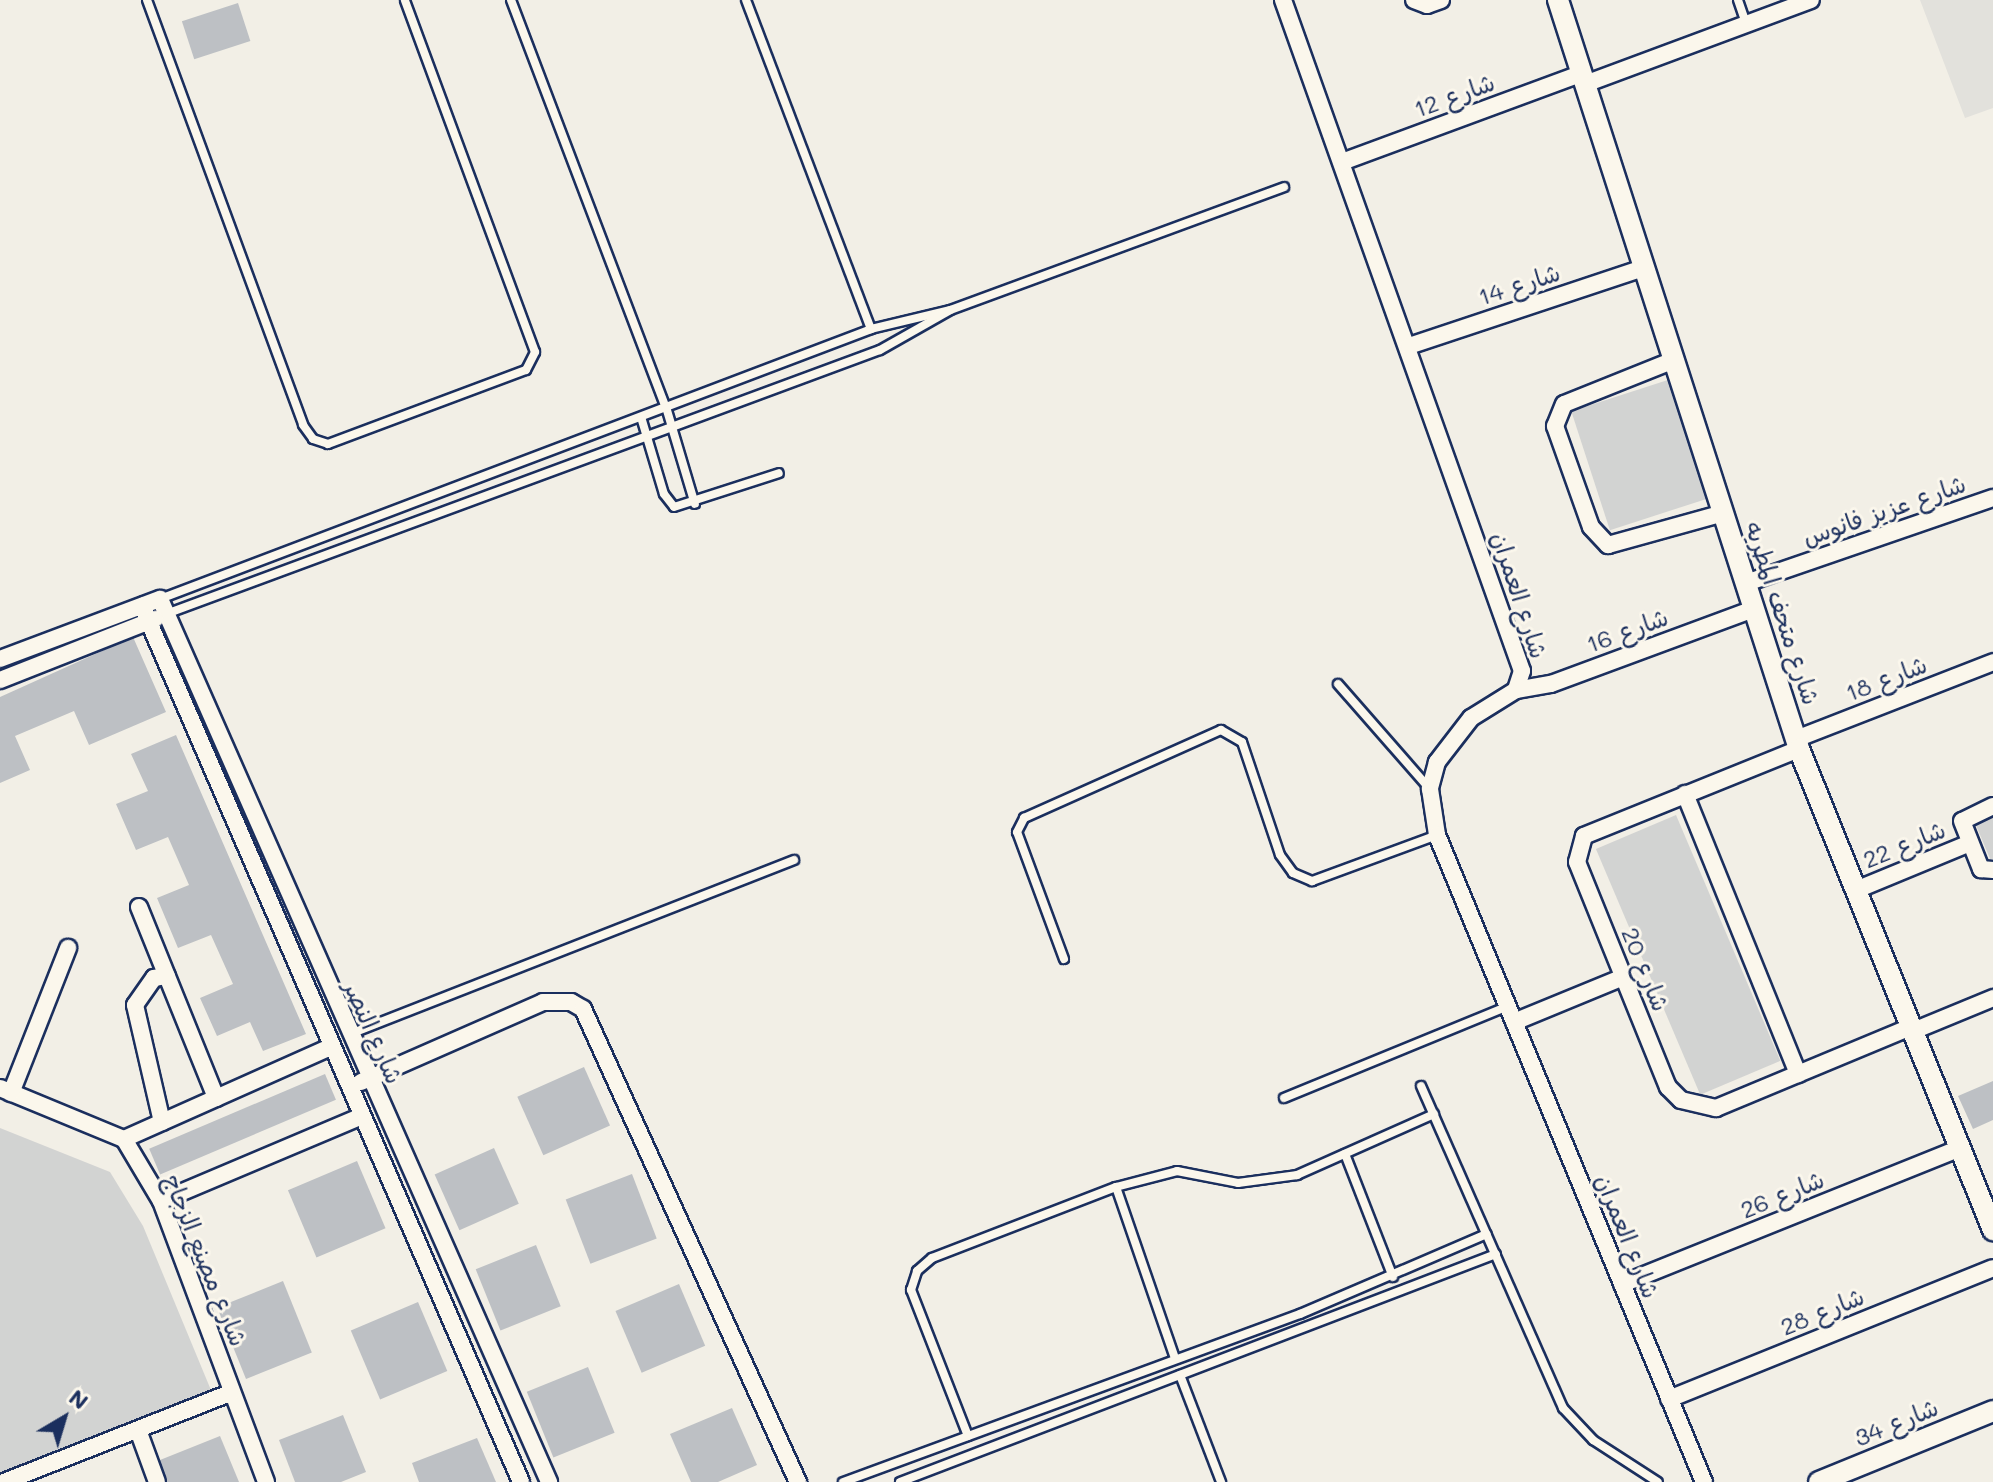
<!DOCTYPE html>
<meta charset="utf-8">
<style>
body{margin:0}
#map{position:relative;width:1993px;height:1482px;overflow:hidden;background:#f2efe6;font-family:Mali,"Playpen Sans Arabic",sans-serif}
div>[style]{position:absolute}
.built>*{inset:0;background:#e2e1dc}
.green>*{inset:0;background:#d2d3d2;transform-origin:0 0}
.building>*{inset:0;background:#bdc0c4;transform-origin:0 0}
.roads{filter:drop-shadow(2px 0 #1b2f5e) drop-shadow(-2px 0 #1b2f5e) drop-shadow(0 2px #1b2f5e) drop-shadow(0 -2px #1b2f5e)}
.service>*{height:8px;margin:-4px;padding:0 4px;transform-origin:4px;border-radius:4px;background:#fbf7ec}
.minor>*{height:16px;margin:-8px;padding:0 8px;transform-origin:8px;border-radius:8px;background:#fbf7ec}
.tertiary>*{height:20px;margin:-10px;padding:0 10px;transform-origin:10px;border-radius:10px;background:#fbf7ec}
span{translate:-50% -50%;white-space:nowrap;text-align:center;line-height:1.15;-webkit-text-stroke:6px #fbf7ec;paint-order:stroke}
.street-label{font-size:24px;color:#1b2f5e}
.north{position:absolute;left:24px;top:1378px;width:80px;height:80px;-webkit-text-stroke:6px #fbf7ec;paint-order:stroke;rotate:38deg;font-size:22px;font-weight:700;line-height:32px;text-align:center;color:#1b2f5e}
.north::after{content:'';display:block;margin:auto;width:28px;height:36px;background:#1b2f5e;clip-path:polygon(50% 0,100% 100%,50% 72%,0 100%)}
</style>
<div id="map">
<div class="built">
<div style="clip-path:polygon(1920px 0,1993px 0,1993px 108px,1965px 118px)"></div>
</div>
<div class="green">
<div style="left:1674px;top:378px;width:125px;height:108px;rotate:72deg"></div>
<div style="clip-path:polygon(1993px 814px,1993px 860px,1991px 861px,1975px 823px)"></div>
<div style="left:1676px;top:815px;width:267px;height:87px;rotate:67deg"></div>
<div style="clip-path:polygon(0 1128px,110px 1172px,143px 1226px,213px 1395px,0 1479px)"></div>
</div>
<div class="building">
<div style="left:238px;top:3px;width:40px;height:59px;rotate:72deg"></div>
<div style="clip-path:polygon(133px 637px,166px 712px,89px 745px,74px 711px,15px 736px,30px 770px,0 783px,0 697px)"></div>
<div style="clip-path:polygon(176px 735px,306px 1034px,263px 1051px,250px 1022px,217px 1036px,200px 998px,233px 984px,211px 935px,178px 948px,157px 898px,189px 885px,168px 837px,136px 850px,116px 804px,148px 791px,131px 754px)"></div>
<div style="left:584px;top:1067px;width:64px;height:73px;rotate:66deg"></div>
<div style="left:325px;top:1074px;width:28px;height:191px;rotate:67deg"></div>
<div style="clip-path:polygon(1993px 1081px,1993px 1120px,1973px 1129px,1958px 1096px)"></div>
<div style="left:494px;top:1148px;width:61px;height:65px;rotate:66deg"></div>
<div style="left:357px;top:1161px;width:73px;height:75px;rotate:67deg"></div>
<div style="left:632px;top:1174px;width:69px;height:71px;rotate:69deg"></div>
<div style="left:536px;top:1245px;width:66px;height:65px;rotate:68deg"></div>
<div style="left:283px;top:1281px;width:77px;height:71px;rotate:68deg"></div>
<div style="left:679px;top:1284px;width:67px;height:69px;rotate:67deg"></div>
<div style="left:418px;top:1302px;width:75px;height:73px;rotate:67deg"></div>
<div style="left:588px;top:1367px;width:71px;height:66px;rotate:68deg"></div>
<div style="clip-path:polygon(732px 1408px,757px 1465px,718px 1482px,691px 1482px,670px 1434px)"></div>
<div style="clip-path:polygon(343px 1415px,366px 1472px,341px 1482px,295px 1482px,279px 1440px)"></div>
<div style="clip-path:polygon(220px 1436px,239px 1482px,163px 1482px,155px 1462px)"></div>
<div style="clip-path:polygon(477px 1438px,496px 1482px,419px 1482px,412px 1463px)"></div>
</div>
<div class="roads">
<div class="service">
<div style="left:147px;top:0;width:453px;rotate:69.8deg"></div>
<div style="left:303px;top:425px;width:17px;rotate:54deg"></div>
<div style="left:313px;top:439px;width:16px;rotate:18deg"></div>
<div style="left:328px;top:444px;width:211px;rotate:-20.5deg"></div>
<div style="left:526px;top:370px;width:20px;rotate:-63deg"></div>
<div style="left:535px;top:352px;width:375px;rotate:-110.3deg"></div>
<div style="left:511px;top:0;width:436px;rotate:69.2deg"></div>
<div style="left:666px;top:407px;width:101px;rotate:73.4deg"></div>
<div style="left:746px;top:0;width:352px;rotate:69.2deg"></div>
<div style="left:1738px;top:0;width:24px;rotate:71deg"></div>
<div style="left:641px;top:417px;width:80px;rotate:73.4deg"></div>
<div style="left:664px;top:494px;width:16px;rotate:52deg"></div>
<div style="left:674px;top:507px;width:110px;rotate:-17.9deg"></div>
<div style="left:160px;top:599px;width:761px;rotate:-20.79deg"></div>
<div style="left:871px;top:329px;width:81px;rotate:-13.5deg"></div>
<div style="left:950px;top:310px;width:356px;rotate:-20.2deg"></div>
<div style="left:166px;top:614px;width:761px;rotate:-20.29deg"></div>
<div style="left:880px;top:350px;width:79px;rotate:-29.5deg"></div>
<div style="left:1338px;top:684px;width:140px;rotate:48.8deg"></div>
<div style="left:1064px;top:959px;width:135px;rotate:-110.3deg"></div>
<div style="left:1017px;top:832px;width:16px;rotate:-63deg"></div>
<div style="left:1024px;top:818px;width:216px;rotate:-24.1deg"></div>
<div style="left:1221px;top:730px;width:24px;rotate:30deg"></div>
<div style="left:1242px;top:742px;width:119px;rotate:71.4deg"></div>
<div style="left:1280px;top:855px;width:22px;rotate:54deg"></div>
<div style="left:1293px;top:873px;width:21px;rotate:23deg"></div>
<div style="left:1312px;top:881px;width:133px;rotate:-20.2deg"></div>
<div style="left:350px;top:1034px;width:477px;rotate:-21.4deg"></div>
<div style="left:1421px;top:1086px;width:352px;rotate:66.2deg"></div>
<div style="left:1563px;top:1408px;width:44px;rotate:46.8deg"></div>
<div style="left:1593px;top:1440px;width:77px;rotate:32.9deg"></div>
<div style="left:1284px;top:1098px;width:242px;rotate:-22.3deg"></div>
<div style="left:1345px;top:1154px;width:132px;rotate:68.7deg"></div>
<div style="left:1116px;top:1187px;width:181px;rotate:71deg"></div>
<div style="left:1180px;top:1375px;width:115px;rotate:69deg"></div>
<div style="left:968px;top:1436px;width:157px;rotate:-111.3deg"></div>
<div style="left:911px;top:1290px;width:20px;rotate:-72deg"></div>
<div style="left:917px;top:1271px;width:20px;rotate:-41deg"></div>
<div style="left:932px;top:1258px;width:197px;rotate:-21.1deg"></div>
<div style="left:1116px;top:1187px;width:63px;rotate:-14.7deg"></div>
<div style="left:1177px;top:1171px;width:62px;rotate:11.1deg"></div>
<div style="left:1238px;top:1183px;width:60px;rotate:-7.7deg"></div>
<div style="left:1297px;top:1175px;width:150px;rotate:-24deg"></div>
<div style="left:843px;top:1482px;width:487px;rotate:-20.2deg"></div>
<div style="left:1300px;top:1314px;width:203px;rotate:-23.2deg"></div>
<div style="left:900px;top:1482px;width:638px;rotate:-20.93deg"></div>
</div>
<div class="minor">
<div style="left:1283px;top:0;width:712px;rotate:70.39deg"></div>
<div style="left:1522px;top:671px;width:20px;rotate:108deg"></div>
<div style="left:1516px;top:690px;width:53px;rotate:148.1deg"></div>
<div style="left:1471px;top:718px;width:56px;rotate:127.7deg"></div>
<div style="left:1437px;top:762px;width:28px;rotate:105deg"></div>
<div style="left:1430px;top:789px;width:47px;rotate:81.3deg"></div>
<div style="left:1437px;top:835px;width:700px;rotate:67.58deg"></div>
<div style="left:1414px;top:0;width:14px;rotate:21deg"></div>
<div style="left:1427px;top:5px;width:15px;rotate:-20deg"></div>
<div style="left:1585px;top:84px;width:241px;rotate:-20.4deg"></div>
<div style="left:1342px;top:162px;width:256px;rotate:-20.3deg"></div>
<div style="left:1409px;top:346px;width:248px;rotate:-18.4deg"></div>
<div style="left:1674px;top:360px;width:118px;rotate:158.2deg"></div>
<div style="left:1564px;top:404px;width:24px;rotate:112deg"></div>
<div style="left:1555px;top:426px;width:107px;rotate:70.4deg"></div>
<div style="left:1591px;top:527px;width:25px;rotate:47deg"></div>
<div style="left:1608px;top:545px;width:119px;rotate:-15.5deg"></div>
<div style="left:1746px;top:583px;width:261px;rotate:-19deg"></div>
<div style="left:142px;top:606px;width:954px;rotate:66.6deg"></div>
<div style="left:0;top:659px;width:171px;rotate:-20.6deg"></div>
<div style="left:160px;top:599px;width:965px;rotate:66.22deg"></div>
<div style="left:0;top:680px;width:167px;rotate:-21.5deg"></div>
<div style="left:1516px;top:690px;width:36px;rotate:-10deg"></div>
<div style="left:1551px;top:684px;width:216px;rotate:-20.3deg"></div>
<div style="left:1796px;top:739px;width:212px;rotate:-21.3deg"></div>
<div style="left:1799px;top:749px;width:232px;rotate:158deg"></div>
<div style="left:1584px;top:836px;width:27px;rotate:105deg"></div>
<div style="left:1577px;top:862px;width:243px;rotate:68deg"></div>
<div style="left:1668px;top:1087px;width:18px;rotate:45deg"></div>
<div style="left:1681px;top:1100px;width:36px;rotate:13deg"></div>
<div style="left:1716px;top:1108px;width:211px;rotate:-22.6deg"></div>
<div style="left:1685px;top:794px;width:302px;rotate:68deg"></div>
<div style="left:1993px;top:806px;width:34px;rotate:154deg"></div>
<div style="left:1962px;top:821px;width:52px;rotate:68.4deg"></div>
<div style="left:1981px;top:869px;width:12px;rotate:5deg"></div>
<div style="left:1856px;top:890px;width:123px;rotate:-22.4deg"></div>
<div style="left:139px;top:907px;width:206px;rotate:68deg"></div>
<div style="left:1514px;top:1022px;width:118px;rotate:-22.4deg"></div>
<div style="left:1913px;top:1031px;width:87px;rotate:-22.4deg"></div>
<div style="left:361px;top:1082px;width:199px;rotate:-23.7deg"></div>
<div style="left:543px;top:1002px;width:28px"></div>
<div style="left:571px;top:1002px;width:14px;rotate:30deg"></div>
<div style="left:583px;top:1009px;width:520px;rotate:65.56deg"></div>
<div style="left:0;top:1088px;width:134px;rotate:22.4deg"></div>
<div style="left:124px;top:1139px;width:72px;rotate:59.2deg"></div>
<div style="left:161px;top:1201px;width:300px;rotate:69.5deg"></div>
<div style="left:11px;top:1093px;width:156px;rotate:-68.5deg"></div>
<div style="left:162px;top:1122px;width:120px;rotate:-103deg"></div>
<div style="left:135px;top:1005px;width:33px;rotate:-55deg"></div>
<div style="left:154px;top:978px;width:13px;rotate:-9deg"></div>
<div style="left:124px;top:1139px;width:227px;rotate:-24deg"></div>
<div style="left:161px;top:1201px;width:218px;rotate:-22.9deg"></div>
<div style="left:1622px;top:1284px;width:364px;rotate:-21.9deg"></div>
<div style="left:1669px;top:1399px;width:349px;rotate:-22deg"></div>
<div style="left:138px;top:1430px;width:55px;rotate:69.9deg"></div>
<div style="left:4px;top:1482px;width:245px;rotate:-21.5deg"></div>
</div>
<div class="tertiary">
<div style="left:1558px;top:0;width:787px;rotate:72.16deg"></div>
<div style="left:1799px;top:749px;width:519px;rotate:68.03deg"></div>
<div style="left:1819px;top:1482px;width:188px;rotate:-22.2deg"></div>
</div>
</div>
<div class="street-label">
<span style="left:1454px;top:95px;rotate:-20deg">شارع 12</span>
<span style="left:1519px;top:284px;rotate:-18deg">شارع 14</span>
<span style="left:1884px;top:510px;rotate:-19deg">شارع عزيز فانوس</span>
<span style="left:1520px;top:595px;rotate:72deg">شارع العمران</span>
<span style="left:1783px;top:613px;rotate:72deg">شارع متحف المطريه</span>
<span style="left:1627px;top:630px;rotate:-20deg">شارع 16</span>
<span style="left:1886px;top:678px;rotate:-21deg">شارع 18</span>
<span style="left:1904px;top:844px;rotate:-22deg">شارع 22</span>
<span style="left:1646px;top:969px;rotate:68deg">شارع 20</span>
<span style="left:374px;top:1032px;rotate:66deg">شارع النصر</span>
<span style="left:1782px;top:1194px;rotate:-22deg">شارع 26</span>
<span style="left:1628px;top:1236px;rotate:68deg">شارع العمران</span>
<span style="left:206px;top:1260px;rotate:68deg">شارع مصنع الزجاج</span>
<span style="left:1822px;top:1311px;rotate:-22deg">شارع 28</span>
<span style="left:1896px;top:1422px;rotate:-22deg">شارع 34</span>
</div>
<div class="north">N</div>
</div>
